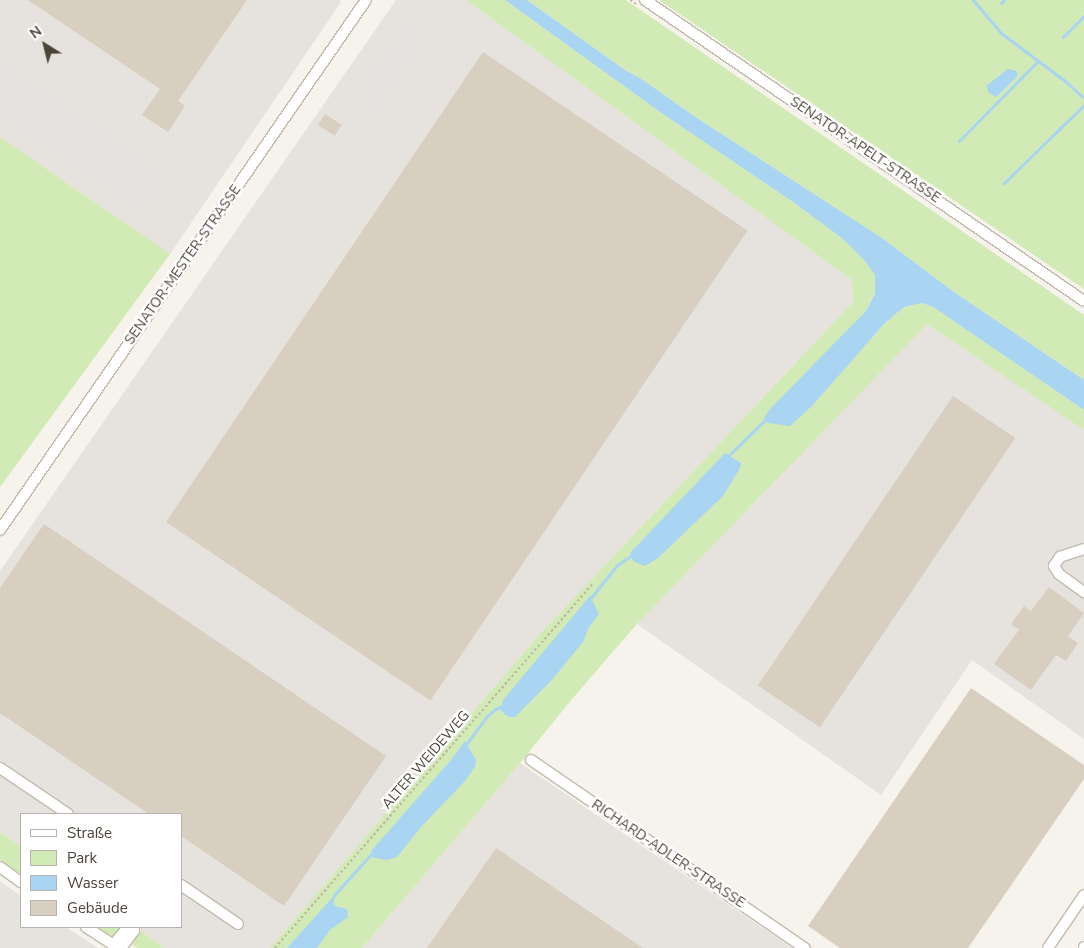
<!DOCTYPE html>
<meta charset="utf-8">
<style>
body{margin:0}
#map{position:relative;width:1084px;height:948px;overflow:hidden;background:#f6f3ec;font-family:"Nunito Sans",sans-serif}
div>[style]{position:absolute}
.industrial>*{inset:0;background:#e6e2dd}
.green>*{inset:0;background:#d2eab5}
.parking>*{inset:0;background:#e5e3e0}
.water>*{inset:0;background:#a9d4f2}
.stream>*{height:3px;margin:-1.5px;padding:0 1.5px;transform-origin:1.5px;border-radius:1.5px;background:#a9d4f2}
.building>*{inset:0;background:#d8cfc1;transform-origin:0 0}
.path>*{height:2px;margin-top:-1px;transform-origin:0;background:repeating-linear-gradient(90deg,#c4b79f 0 2.5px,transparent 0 5px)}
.roads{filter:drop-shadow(1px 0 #c2bbae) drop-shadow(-1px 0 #c2bbae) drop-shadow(0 1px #c2bbae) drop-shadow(0 -1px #c2bbae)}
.minor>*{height:10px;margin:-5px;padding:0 5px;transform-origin:5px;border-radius:5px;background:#fff}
span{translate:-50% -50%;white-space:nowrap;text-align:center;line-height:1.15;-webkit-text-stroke:5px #fff;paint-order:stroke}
.street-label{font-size:14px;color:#4b4439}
.legend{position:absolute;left:20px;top:813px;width:162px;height:115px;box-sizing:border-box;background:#fff;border:1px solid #b7b4b0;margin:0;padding:6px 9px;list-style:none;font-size:15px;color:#4b4439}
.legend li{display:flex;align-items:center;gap:10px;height:25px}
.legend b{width:25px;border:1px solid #b7b4b0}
.north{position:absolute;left:20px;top:20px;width:50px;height:50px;-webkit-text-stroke:4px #fff;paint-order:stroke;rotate:324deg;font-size:14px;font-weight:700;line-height:20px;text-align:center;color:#4b4439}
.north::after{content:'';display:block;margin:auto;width:18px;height:22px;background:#4b4439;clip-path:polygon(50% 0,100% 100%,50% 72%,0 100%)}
</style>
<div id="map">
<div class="industrial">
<div style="clip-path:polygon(0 0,339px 0,341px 2px,170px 254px,0 137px)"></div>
<div style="clip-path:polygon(396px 0,466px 0,852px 280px,853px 302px,539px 635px,270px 948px,165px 948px,135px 927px,181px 927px,181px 814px,21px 814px,21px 847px,0 832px,0 571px)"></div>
<div style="clip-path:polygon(927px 323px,1084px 430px,1084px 739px,972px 660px,881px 795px,637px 624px)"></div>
<div style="clip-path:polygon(520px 763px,792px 948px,362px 948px)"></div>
<div style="clip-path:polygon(0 881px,21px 896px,21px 927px,66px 927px,98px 948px,0 948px)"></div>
</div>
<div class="green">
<div style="clip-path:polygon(466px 0,505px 0,660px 112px,793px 202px,843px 239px,864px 260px,875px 275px,875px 292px,866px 311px,784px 397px,844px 368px,884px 324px,904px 307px,922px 303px,933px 307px,1084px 410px,1084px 430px,927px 324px,637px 624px,572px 699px,520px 763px,362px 948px,270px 948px,539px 635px,853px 302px,852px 280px)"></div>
<div style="clip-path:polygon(527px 0,626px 0,1084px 315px,1084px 380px,954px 292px,882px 238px,697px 118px,643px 80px,625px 70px)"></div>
<div style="clip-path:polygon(659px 0,1084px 0,1084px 289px)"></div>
<div style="clip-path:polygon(0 137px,170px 254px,0 487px)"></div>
<div style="clip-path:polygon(0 832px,21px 847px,21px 874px,0 860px)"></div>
<div style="clip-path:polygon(98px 927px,135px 927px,165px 948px,137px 948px,130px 943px,123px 944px)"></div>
</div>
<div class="parking">
<div style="clip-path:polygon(410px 21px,415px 54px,372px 119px,364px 87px)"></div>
<div style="clip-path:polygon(0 62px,165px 175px,142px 211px,0 115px)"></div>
</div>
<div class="water">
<div style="clip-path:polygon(505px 0,527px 0,625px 70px,643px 80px,697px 118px,882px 238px,954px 292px,1084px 380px,1084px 410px,933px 307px,922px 303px,904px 307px,884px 324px,812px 406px,790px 426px,768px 423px,764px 418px,770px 409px,866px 311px,875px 293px,875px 275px,864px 260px,843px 239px,793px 202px,660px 112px)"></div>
<div style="clip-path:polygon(1008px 69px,1017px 71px,1017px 77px,996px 97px,989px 93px,986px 86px)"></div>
<div style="clip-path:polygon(725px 453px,741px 463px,740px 468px,723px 496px,658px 558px,645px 566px,633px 561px,630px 553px)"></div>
<div style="clip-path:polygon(590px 596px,599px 614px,589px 627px,583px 642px,551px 681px,515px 717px,509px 717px,501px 711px,503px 700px)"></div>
<div style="clip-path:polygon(465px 741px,476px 760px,475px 767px,465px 781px,421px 827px,397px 857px,387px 860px,371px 857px,372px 850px,451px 760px)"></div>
<div style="clip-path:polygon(332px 898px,335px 906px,347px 909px,348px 917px,330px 930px,317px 948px,287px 948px)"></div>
</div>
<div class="stream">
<div style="left:973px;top:0;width:43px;rotate:49.7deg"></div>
<div style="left:1001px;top:33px;width:80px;rotate:36.9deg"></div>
<div style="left:1065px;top:81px;width:25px;rotate:42deg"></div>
<div style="left:1001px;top:3px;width:4px;rotate:-45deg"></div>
<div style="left:1063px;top:37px;width:30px;rotate:-45deg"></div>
<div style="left:959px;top:141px;width:111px;rotate:-45.4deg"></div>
<div style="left:1004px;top:183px;width:112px;rotate:-44.3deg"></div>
<div style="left:727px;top:457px;width:56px;rotate:-44.3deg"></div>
<div style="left:590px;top:599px;width:43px;rotate:-51.5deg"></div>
<div style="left:617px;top:565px;width:20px;rotate:-33deg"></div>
<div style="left:465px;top:746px;width:37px;rotate:-54deg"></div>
<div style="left:487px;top:716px;width:11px;rotate:-41deg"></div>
<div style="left:495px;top:709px;width:9px;rotate:-21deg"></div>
<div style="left:331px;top:901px;width:8px;rotate:-60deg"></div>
<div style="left:335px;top:894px;width:58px;rotate:-47.8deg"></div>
</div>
<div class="building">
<div style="clip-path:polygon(28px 0,247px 0,178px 101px,185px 106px,168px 132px,142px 115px,160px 89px)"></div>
<div style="left:483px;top:52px;width:319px;height:567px;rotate:34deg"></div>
<div style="left:325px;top:114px;width:20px;height:13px;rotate:33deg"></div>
<div style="left:953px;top:396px;width:75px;height:349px;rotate:34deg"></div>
<div style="clip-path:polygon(44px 524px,386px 756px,284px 906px,181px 836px,181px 814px,149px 814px,0 713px,0 588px)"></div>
<div style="clip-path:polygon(1049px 587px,1084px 613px,1068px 636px,1078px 643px,1066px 661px,1056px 655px,1031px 690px,994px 664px,1019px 630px,1011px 624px,1024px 606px,1031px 611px)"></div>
<div style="clip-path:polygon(971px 688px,1084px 765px,1084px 779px,968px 948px,840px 948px,808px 926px)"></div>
<div style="clip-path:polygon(496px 848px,643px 948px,427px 948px)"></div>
</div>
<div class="path">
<div style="left:630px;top:0;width:7px;rotate:34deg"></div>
<div style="left:275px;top:948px;width:483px;rotate:-48.9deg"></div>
</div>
<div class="roads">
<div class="minor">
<div style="left:645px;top:0;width:532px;rotate:34.44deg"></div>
<div style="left:0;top:530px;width:644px;rotate:-55.37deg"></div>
<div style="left:1084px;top:549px;width:25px;rotate:162deg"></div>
<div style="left:1060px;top:557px;width:11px;rotate:124deg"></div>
<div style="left:1054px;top:566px;width:9px;rotate:58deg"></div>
<div style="left:1059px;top:574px;width:31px;rotate:36deg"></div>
<div style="left:531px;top:760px;width:332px;rotate:34.5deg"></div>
<div style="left:0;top:768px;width:82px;rotate:34.1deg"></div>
<div style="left:0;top:867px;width:26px;rotate:36deg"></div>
<div style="left:181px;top:885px;width:69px;rotate:34.4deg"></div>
<div style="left:86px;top:927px;width:38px;rotate:33deg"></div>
<div style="left:113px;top:945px;width:23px;rotate:-50deg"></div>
<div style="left:121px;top:948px;width:21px;rotate:-53deg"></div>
<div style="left:134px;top:931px;width:4px;rotate:-90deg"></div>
<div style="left:1048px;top:948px;width:64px;rotate:-55.8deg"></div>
<div style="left:1084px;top:948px;width:1px;rotate:-90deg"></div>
</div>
</div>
<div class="street-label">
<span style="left:865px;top:150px;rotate:34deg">SENATOR-APELT-STRASSE</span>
<span style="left:183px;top:265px;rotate:-55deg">SENATOR-MESTER-STRASSE</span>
<span style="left:426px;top:760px;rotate:-49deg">ALTER WEIDEWEG</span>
<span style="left:668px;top:854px;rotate:34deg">RICHARD-ADLER-STRASSE</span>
</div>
<ul class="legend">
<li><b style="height:6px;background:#fff"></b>Straße</li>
<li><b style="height:14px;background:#d2eab5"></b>Park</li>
<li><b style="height:14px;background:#a9d4f2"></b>Wasser</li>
<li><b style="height:14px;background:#d8cfc1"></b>Gebäude</li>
</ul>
<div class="north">N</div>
</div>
